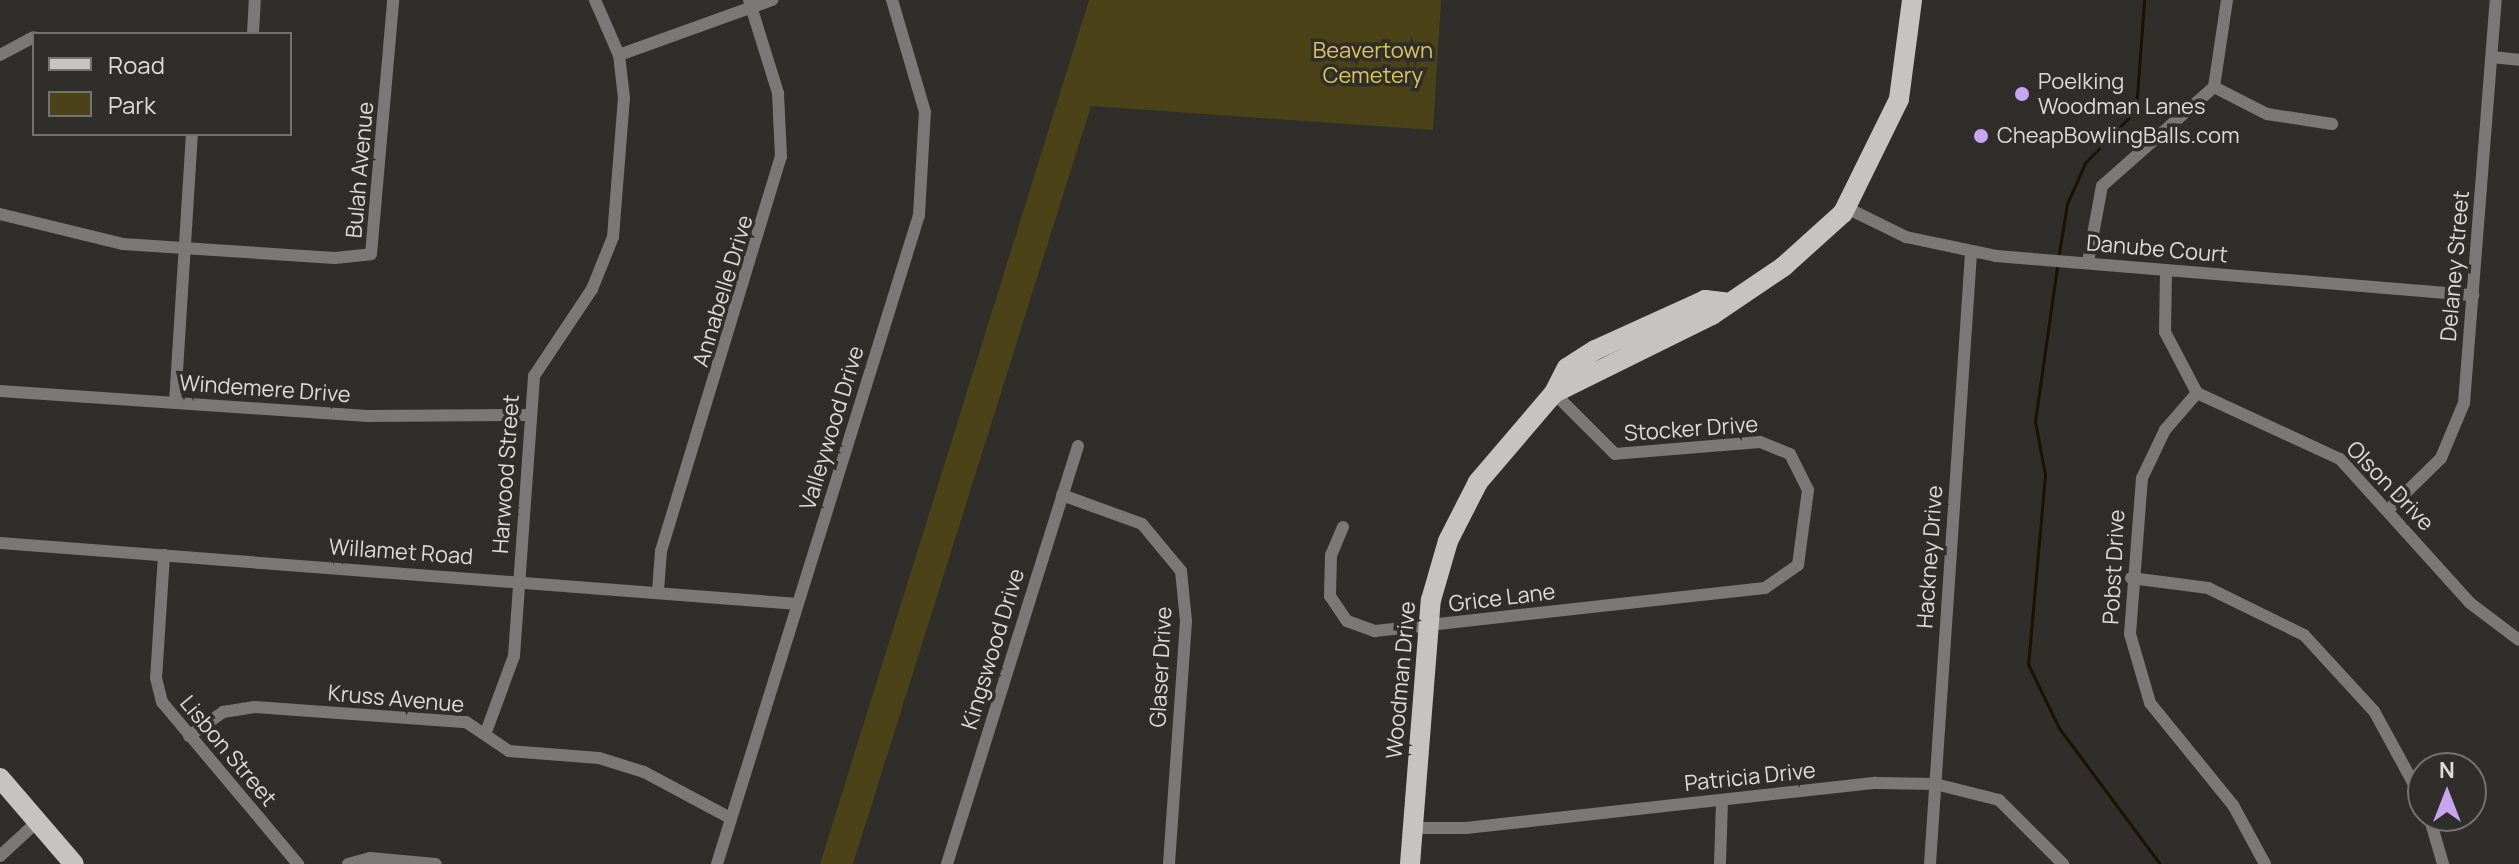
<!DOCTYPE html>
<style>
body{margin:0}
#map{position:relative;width:2519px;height:864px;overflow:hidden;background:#2f2e2a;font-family:Manrope,sans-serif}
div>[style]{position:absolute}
.green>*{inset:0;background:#4c4218}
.stream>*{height:3px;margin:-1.5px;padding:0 1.5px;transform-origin:1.5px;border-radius:1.5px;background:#191300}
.street>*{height:12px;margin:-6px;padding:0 6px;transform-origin:6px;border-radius:6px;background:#7a7977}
.primary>*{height:20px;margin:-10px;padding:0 10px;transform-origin:10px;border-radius:10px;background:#c5c4c0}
.dots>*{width:22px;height:22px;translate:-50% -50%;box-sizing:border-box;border:4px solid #2f2e2a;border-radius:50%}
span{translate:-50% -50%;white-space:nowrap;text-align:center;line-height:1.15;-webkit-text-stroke:7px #2f2e2a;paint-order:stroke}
.park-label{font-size:22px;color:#dec455}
.poi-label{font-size:22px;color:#dbdbd8}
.left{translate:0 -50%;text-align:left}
.street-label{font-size:22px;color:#dbdbd8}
.legend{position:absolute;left:32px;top:32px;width:260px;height:104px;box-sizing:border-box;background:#2f2e2a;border:2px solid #747370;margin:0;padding:10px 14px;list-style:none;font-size:24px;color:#dbdbd8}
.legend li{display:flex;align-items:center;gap:16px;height:40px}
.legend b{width:40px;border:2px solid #747370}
.north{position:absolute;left:2407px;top:752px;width:80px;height:80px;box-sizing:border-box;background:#2f2e2a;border:2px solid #747370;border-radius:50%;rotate:0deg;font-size:22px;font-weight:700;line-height:32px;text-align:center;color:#dbdbd8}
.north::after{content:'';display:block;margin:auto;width:28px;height:36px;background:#c8a5ee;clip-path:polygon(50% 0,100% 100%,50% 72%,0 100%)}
</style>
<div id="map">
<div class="green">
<div style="clip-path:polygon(1089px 0,1441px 0,1433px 130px,1091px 106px,853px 864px,820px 864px)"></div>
</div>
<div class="stream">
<div style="left:2058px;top:259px;width:56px;rotate:-80.7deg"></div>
<div style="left:2067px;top:204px;width:45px;rotate:-66.3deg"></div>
<div style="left:2085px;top:163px;width:74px;rotate:-46.1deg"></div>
<div style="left:2136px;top:110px;width:110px;rotate:-85.8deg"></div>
<div style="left:2057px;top:267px;width:156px;rotate:98.1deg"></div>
<div style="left:2035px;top:421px;width:55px;rotate:79.5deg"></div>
<div style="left:2045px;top:475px;width:190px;rotate:95.1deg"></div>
<div style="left:2028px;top:664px;width:71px;rotate:64.2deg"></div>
<div style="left:2059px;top:728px;width:169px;rotate:53.4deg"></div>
</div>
<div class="street">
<div style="left:253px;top:34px;width:34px;rotate:-87deg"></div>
<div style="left:0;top:55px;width:38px;rotate:-28deg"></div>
<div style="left:619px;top:55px;width:163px;rotate:-19.8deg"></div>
<div style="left:2492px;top:57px;width:27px;rotate:6deg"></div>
<div style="left:2214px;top:87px;width:59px;rotate:27deg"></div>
<div style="left:2267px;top:114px;width:66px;rotate:8.7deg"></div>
<div style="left:1847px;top:208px;width:66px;rotate:26.2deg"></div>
<div style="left:1906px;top:237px;width:92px;rotate:11.9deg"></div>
<div style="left:1996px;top:256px;width:479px;rotate:4.7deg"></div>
<div style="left:0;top:214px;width:127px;rotate:13.7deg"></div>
<div style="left:123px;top:244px;width:212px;rotate:3.8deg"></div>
<div style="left:335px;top:258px;width:36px;rotate:-6deg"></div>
<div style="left:371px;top:254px;width:255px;rotate:-85deg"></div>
<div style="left:2088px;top:262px;width:77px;rotate:-79.6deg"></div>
<div style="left:2102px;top:186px;width:149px;rotate:-41.5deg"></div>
<div style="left:2214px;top:87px;width:88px;rotate:-81.5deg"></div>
<div style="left:2166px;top:270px;width:62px;rotate:90.9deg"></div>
<div style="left:2165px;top:332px;width:69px;rotate:62.3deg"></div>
<div style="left:2197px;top:393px;width:157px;rotate:24.8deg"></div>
<div style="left:2340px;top:459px;width:194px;rotate:47.9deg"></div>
<div style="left:2470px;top:603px;width:61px;rotate:37.1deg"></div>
<div style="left:0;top:391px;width:368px;rotate:3.9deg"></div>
<div style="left:367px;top:416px;width:161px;rotate:-0.4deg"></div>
<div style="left:2197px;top:393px;width:49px;rotate:130.9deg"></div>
<div style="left:2165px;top:430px;width:53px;rotate:115.6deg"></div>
<div style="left:2142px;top:478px;width:156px;rotate:94.4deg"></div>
<div style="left:2130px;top:634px;width:72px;rotate:73.8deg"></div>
<div style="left:2150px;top:703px;width:132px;rotate:50.9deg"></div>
<div style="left:2233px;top:805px;width:67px;rotate:61.5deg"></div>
<div style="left:175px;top:403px;width:270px;rotate:-86.4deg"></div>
<div style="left:1062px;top:495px;width:85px;rotate:19.9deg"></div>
<div style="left:1142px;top:524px;width:61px;rotate:50.3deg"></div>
<div style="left:1181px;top:571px;width:50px;rotate:84.3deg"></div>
<div style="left:1186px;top:621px;width:244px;rotate:94deg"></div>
<div style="left:2389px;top:509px;width:73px;rotate:-44.4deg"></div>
<div style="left:2441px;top:458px;width:60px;rotate:-67.3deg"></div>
<div style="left:2464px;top:403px;width:404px;rotate:-85.5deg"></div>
<div style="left:1343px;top:527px;width:30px;rotate:113deg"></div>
<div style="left:1331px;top:555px;width:41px;rotate:91.4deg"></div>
<div style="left:1330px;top:596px;width:30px;rotate:56deg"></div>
<div style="left:1347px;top:621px;width:30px;rotate:20deg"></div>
<div style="left:1375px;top:631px;width:392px;rotate:-6.3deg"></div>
<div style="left:1765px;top:588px;width:40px;rotate:-34.9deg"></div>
<div style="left:1798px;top:565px;width:76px;rotate:-82.4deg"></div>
<div style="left:1808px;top:490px;width:40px;rotate:-116.6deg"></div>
<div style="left:1790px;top:454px;width:32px;rotate:-158deg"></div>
<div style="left:1760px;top:442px;width:145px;rotate:175.3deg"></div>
<div style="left:1615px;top:454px;width:86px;rotate:-135deg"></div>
<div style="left:0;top:543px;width:800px;rotate:4.37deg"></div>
<div style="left:164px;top:555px;width:123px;rotate:93.7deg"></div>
<div style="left:156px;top:678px;width:25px;rotate:76deg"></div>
<div style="left:162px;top:702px;width:212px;rotate:50deg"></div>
<div style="left:2131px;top:578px;width:78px;rotate:7.4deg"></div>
<div style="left:2208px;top:588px;width:107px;rotate:26.1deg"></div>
<div style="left:2304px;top:635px;width:103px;rotate:47.4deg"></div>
<div style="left:2374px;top:711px;width:102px;rotate:61.4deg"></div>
<div style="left:658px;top:591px;width:40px;rotate:-85.7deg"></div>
<div style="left:661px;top:551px;width:412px;rotate:-73.1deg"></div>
<div style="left:781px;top:157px;width:64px;rotate:-92.7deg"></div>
<div style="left:778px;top:93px;width:97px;rotate:-107.3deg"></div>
<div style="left:486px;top:732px;width:81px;rotate:-69.8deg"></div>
<div style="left:514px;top:656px;width:281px;rotate:-85.9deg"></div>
<div style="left:534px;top:376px;width:105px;rotate:-56.3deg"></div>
<div style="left:592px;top:289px;width:56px;rotate:-68deg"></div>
<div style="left:613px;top:237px;width:139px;rotate:-85.5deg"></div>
<div style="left:624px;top:98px;width:43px;rotate:-96.6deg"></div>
<div style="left:619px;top:55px;width:60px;rotate:-113.6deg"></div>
<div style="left:189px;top:736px;width:42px;rotate:-35.2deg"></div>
<div style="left:223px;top:712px;width:32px;rotate:-9deg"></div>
<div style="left:255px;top:707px;width:212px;rotate:4.1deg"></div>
<div style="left:466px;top:722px;width:52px;rotate:34deg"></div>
<div style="left:509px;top:751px;width:90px;rotate:4.4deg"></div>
<div style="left:599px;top:758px;width:47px;rotate:17.3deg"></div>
<div style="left:644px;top:772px;width:98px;rotate:28.1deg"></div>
<div style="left:2429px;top:816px;width:50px;rotate:73.7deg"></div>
<div style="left:1413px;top:828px;width:53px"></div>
<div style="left:1466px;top:828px;width:412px;rotate:-6.3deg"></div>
<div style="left:1876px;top:783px;width:59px;rotate:1deg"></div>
<div style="left:1935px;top:784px;width:66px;rotate:14deg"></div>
<div style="left:1999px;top:800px;width:91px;rotate:45deg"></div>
<div style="left:0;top:856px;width:50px;rotate:-42.6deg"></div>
<div style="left:348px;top:864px;width:23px;rotate:-15deg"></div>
<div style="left:370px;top:858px;width:66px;rotate:5.2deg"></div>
<div style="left:717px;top:864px;width:680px;rotate:-72.71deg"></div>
<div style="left:919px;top:215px;width:103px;rotate:-86.7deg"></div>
<div style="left:925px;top:112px;width:117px;rotate:-106.4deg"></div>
<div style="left:947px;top:864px;width:438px;rotate:-72.6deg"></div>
<div style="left:1720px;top:864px;width:64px;rotate:-88.2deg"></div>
<div style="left:1930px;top:864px;width:612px;rotate:-86.16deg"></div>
</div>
<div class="primary">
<div style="left:1554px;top:393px;width:28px;rotate:-63deg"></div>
<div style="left:1567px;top:368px;width:33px;rotate:-33deg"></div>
<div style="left:1595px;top:350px;width:121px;rotate:-24.4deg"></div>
<div style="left:1705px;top:300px;width:20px;rotate:6deg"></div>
<div style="left:0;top:778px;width:113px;rotate:49.3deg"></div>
<div style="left:1410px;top:864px;width:265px;rotate:-85.5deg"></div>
<div style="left:1431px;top:600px;width:61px;rotate:-73.9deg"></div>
<div style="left:1448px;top:541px;width:66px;rotate:-63deg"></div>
<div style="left:1478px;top:482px;width:117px;rotate:-49.5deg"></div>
<div style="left:1554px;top:393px;width:176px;rotate:-26.3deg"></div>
<div style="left:1712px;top:315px;width:86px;rotate:-34.1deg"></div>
<div style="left:1783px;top:267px;width:81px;rotate:-42deg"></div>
<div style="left:1843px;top:213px;width:127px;rotate:-63.8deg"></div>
<div style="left:1899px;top:99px;width:100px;rotate:-82.5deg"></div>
</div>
<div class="dots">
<div style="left:2022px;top:94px;background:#c8a5ee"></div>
<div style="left:1981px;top:136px;background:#c8a5ee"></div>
</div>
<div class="park-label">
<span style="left:1373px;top:63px">Beavertown<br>Cemetery</span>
</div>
<div class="poi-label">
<span class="left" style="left:2038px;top:94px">Poelking<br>Woodman Lanes</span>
<span class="left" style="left:1997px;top:136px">CheapBowlingBalls.com</span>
</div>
<div class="street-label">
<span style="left:360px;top:170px;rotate:-85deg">Bulah Avenue</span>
<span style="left:2157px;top:249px;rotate:5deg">Danube Court</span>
<span style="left:2455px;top:266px;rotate:-85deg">Delaney Street</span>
<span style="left:723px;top:291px;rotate:-73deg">Annabelle Drive</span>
<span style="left:265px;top:389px;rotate:4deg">Windemere Drive</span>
<span style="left:832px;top:428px;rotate:-73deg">Valleywood Drive</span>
<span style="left:1691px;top:429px;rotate:-4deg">Stocker Drive</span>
<span style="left:506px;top:474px;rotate:-86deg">Harwood Street</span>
<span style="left:2390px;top:486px;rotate:46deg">Olson Drive</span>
<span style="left:401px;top:552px;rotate:4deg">Willamet Road</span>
<span style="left:1930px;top:557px;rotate:-86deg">Hackney Drive</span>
<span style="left:2114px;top:567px;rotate:-87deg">Pobst Drive</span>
<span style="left:1502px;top:598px;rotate:-7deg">Grice Lane</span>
<span style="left:993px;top:649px;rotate:-73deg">Kingswood Drive</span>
<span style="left:1161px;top:667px;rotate:-87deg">Glaser Drive</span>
<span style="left:1401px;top:680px;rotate:-85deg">Woodman Drive</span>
<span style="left:396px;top:699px;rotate:5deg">Kruss Avenue</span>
<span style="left:228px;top:751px;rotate:50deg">Lisbon Street</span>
<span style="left:1750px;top:777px;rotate:-6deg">Patricia Drive</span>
</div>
<ul class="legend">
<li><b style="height:10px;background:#c5c4c0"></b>Road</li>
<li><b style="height:22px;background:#4c4218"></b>Park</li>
</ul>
<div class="north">N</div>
</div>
